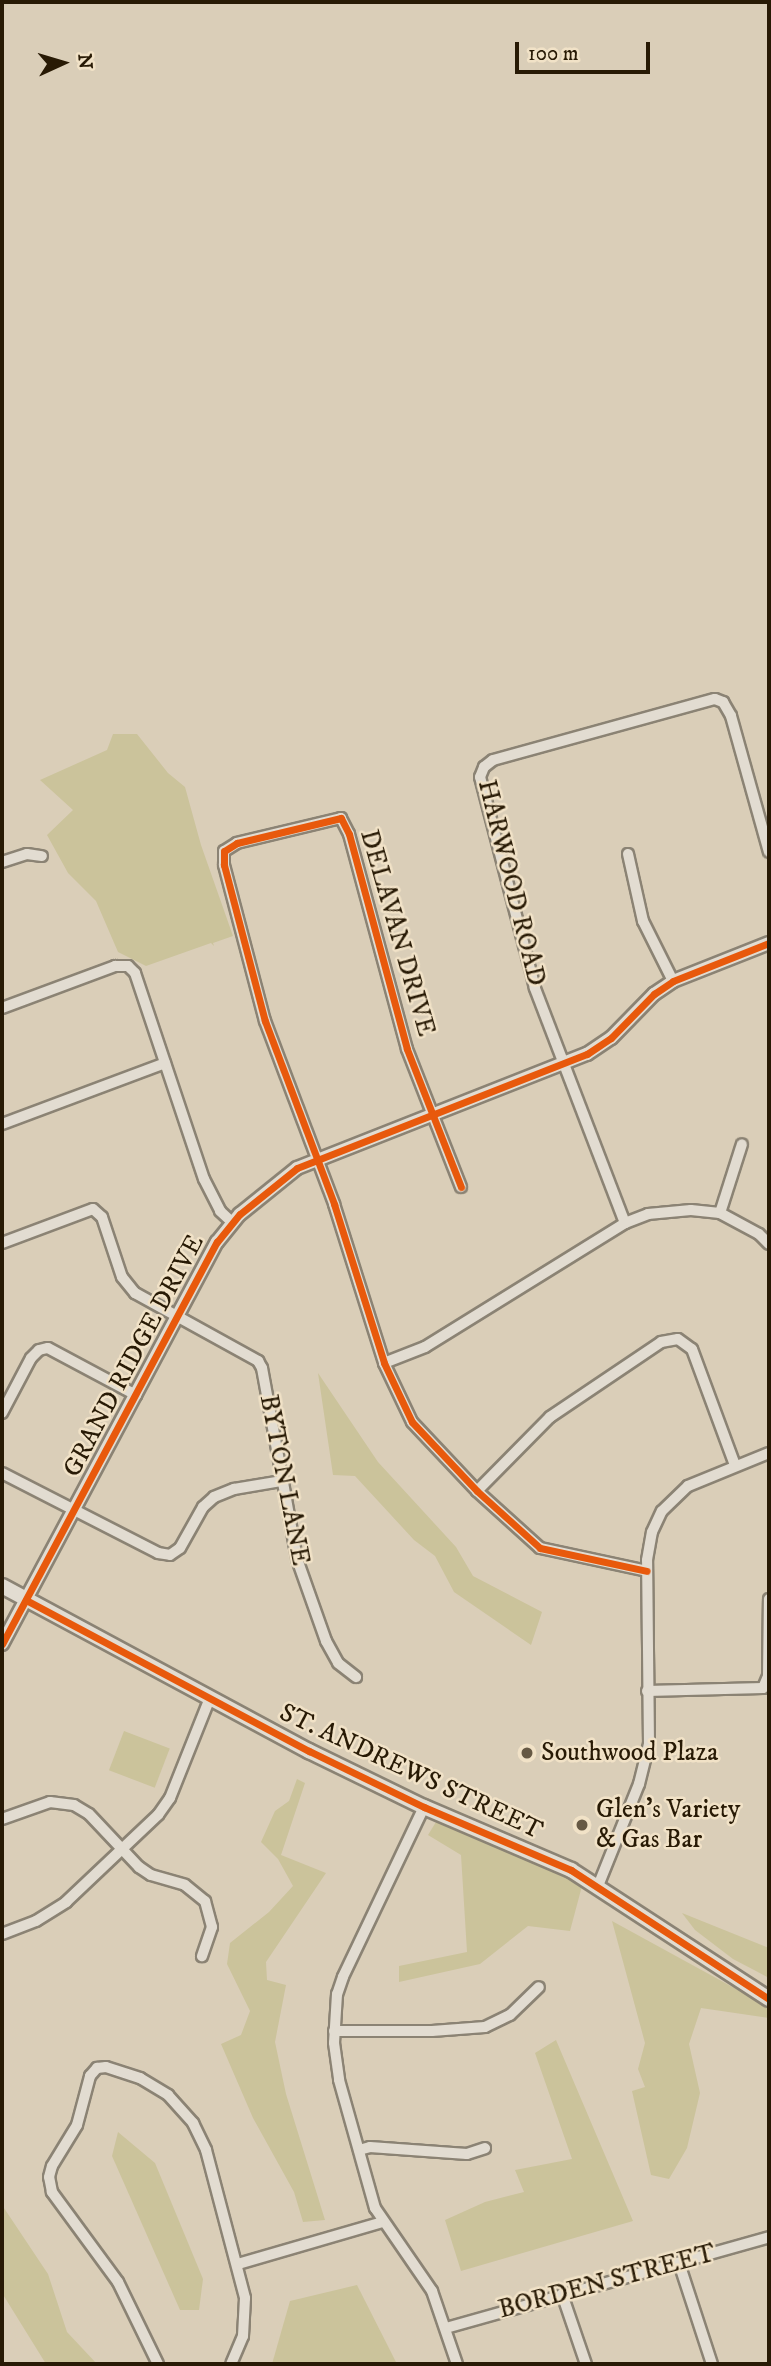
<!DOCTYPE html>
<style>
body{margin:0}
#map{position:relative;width:771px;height:2366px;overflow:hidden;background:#daceb8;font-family:"IM FELL DW Pica",serif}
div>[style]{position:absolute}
.green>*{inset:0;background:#cbc39b;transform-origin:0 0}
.roads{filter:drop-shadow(2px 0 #8b8374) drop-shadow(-2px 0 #8b8374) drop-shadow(0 2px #8b8374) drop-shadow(0 -2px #8b8374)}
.minor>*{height:10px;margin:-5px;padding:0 5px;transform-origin:5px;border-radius:5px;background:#e2dcd1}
.tertiary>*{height:12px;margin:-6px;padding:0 6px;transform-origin:6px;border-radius:6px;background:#e2dcd1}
.secondary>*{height:14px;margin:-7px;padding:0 7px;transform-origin:7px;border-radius:7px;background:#e2dcd1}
.cycleway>*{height:7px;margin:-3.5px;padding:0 3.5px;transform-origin:3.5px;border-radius:3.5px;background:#e8590c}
.dots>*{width:19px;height:19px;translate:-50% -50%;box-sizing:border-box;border:4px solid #f1e2c7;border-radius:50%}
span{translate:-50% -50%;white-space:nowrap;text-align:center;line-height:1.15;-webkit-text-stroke:5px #f1e2c7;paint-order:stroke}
.street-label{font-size:26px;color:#281a05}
.poi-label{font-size:26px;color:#281a05}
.left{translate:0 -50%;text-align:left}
.frame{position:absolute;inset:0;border:4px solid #281a05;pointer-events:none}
.north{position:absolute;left:28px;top:28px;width:70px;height:70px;-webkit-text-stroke:5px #f1e2c7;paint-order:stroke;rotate:86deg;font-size:19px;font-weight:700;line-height:28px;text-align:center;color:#281a05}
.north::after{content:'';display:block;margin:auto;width:24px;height:32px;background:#281a05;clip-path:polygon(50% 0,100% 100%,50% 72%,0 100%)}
.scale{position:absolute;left:515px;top:42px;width:135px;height:32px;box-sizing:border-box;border:4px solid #281a05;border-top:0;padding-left:9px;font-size:21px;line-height:24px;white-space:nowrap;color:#281a05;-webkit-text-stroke:5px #f1e2c7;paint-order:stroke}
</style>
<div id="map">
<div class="green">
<div style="clip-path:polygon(113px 734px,137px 734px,168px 773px,185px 787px,201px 845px,233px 936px,213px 943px,214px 946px,211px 943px,146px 966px,118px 952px,96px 901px,68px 873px,47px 835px,73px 810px,40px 780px,107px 750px)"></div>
<div style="clip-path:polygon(318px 1373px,378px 1462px,456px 1547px,473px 1576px,542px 1612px,531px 1645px,454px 1592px,435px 1556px,414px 1540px,355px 1476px,333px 1475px)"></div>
<div style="left:124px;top:1731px;width:49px;height:42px;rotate:21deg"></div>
<div style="clip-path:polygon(297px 1779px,305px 1783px,281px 1855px,326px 1873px,266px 1962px,267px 1980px,286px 1985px,275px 2042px,286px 2094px,325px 2220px,303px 2222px,294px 2192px,253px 2118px,221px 2044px,241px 2035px,250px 2011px,227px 1964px,230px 1943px,269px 1912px,293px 1886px,278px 1859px,261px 1842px,275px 1811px,289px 1801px)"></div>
<div style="clip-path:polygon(439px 1817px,582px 1886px,570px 1931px,528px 1926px,480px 1964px,399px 1982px,399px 1966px,467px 1952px,461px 1855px,428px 1835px)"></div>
<div style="clip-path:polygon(682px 1913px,769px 1948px,769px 1978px,733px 1959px,695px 1930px)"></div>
<div style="clip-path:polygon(612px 1921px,769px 2007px,769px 2018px,701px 2008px,689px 2044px,700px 2093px,687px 2148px,669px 2179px,651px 2175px,632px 2091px,645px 2087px,638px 2069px,645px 2043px)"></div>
<div style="clip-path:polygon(556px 2040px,633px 2221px,461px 2271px,445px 2220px,485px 2202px,524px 2192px,515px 2170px,572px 2159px,535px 2053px)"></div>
<div style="clip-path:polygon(118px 2132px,155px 2163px,203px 2279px,199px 2310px,180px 2310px,112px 2156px)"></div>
<div style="clip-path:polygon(2px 2205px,48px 2274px,67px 2332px,97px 2364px,46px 2364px,2px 2293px)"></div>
<div style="clip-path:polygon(357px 2285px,397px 2364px,272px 2364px,290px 2301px)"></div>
</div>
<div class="roads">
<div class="minor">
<div style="left:628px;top:854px;width:69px;rotate:77.4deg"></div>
<div style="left:643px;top:921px;width:67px;rotate:63.4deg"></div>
<div style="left:2px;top:862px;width:26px;rotate:-18deg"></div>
<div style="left:27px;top:854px;width:15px;rotate:8deg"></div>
<div style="left:2px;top:1008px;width:121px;rotate:-20.4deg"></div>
<div style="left:115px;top:966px;width:13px"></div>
<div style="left:128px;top:966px;width:10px;rotate:45deg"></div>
<div style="left:135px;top:973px;width:217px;rotate:71.5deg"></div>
<div style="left:204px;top:1179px;width:36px;rotate:63deg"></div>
<div style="left:220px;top:1211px;width:16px;rotate:43deg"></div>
<div style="left:2px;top:1124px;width:174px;rotate:-20.5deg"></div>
<div style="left:461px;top:1187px;width:148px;rotate:-111.4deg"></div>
<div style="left:407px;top:1049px;width:223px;rotate:-105.1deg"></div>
<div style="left:349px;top:834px;width:18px;rotate:-117deg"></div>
<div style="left:341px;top:818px;width:107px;rotate:166.5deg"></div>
<div style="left:237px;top:843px;width:15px;rotate:148deg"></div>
<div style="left:224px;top:851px;width:14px;rotate:90deg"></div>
<div style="left:224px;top:865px;width:161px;rotate:75.3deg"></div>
<div style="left:265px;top:1021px;width:196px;rotate:69.3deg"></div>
<div style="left:334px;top:1204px;width:167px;rotate:72.5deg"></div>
<div style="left:384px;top:1363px;width:65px;rotate:64.6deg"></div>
<div style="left:412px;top:1422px;width:95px;rotate:46.7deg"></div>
<div style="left:477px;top:1491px;width:85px;rotate:42.1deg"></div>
<div style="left:540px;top:1548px;width:109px;rotate:12.1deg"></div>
<div style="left:720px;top:1213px;width:72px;rotate:-72.3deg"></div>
<div style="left:625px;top:1223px;width:252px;rotate:-111deg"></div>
<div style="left:535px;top:988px;width:218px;rotate:-104.6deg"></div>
<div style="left:480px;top:777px;width:11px;rotate:-68deg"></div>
<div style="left:484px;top:767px;width:11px;rotate:-38deg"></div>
<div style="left:493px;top:760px;width:230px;rotate:-15.4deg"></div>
<div style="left:715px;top:699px;width:9px;rotate:21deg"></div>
<div style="left:723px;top:702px;width:16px;rotate:60deg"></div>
<div style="left:731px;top:716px;width:141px;rotate:74.4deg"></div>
<div style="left:2px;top:1243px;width:97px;rotate:-20.5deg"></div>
<div style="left:93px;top:1209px;width:12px;rotate:42deg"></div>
<div style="left:102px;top:1217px;width:63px;rotate:71.6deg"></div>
<div style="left:122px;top:1277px;width:21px;rotate:51deg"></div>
<div style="left:135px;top:1293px;width:141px;rotate:28.9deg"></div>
<div style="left:258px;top:1361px;width:8px;rotate:60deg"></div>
<div style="left:262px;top:1368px;width:194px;rotate:79.6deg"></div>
<div style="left:297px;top:1559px;width:87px;rotate:70.5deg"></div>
<div style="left:326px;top:1641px;width:25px;rotate:61deg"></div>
<div style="left:338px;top:1663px;width:23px;rotate:38deg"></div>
<div style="left:384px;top:1363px;width:44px;rotate:-21.3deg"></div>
<div style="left:425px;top:1347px;width:235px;rotate:-31.8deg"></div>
<div style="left:625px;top:1223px;width:25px;rotate:-21deg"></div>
<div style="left:648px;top:1214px;width:43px;rotate:-5.3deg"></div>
<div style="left:691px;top:1210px;width:29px;rotate:6deg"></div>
<div style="left:720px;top:1213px;width:44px;rotate:28.3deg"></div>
<div style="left:759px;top:1234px;width:14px;rotate:45deg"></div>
<div style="left:2px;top:1413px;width:62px;rotate:-62.2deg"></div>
<div style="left:31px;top:1358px;width:11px;rotate:-45deg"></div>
<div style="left:39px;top:1350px;width:9px;rotate:-13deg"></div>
<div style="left:48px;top:1348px;width:100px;rotate:28.1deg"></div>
<div style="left:2px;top:1473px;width:175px;rotate:27.1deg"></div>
<div style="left:158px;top:1553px;width:12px;rotate:9deg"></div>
<div style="left:170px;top:1555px;width:12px;rotate:-35deg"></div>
<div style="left:180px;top:1548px;width:47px;rotate:-60.7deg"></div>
<div style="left:203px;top:1507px;width:15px;rotate:-42deg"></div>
<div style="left:214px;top:1497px;width:22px;rotate:-22deg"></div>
<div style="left:234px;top:1489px;width:49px;rotate:-9.5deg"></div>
<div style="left:477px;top:1491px;width:104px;rotate:-45.4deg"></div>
<div style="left:550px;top:1417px;width:134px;rotate:-34deg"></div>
<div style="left:661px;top:1342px;width:17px;rotate:-10deg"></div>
<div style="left:678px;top:1339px;width:17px;rotate:36deg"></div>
<div style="left:692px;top:1349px;width:124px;rotate:69.7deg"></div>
<div style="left:647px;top:1691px;width:116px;rotate:-1.5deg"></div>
<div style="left:763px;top:1688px;width:13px;rotate:-67deg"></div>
<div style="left:768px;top:1676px;width:77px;rotate:-89.3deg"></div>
<div style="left:424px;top:1807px;width:188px;rotate:115.5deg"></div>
<div style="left:343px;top:1977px;width:18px;rotate:109deg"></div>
<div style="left:337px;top:1994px;width:49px;rotate:93.5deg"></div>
<div style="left:334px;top:2043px;width:37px;rotate:82deg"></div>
<div style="left:339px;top:2080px;width:133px;rotate:74.3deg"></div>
<div style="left:375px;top:2208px;width:101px;rotate:55.5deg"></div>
<div style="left:432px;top:2291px;width:77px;rotate:71.1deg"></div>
<div style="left:2px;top:1819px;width:51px;rotate:-19.5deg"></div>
<div style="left:50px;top:1802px;width:24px;rotate:7deg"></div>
<div style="left:74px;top:1805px;width:17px;rotate:31deg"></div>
<div style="left:89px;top:1814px;width:73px;rotate:46.7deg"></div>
<div style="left:139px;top:1867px;width:14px;rotate:34deg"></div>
<div style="left:151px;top:1875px;width:35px;rotate:16deg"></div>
<div style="left:185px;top:1885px;width:26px;rotate:39deg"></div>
<div style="left:205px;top:1901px;width:27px;rotate:75deg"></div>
<div style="left:212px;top:1927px;width:31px;rotate:109deg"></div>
<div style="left:598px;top:1886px;width:110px;rotate:-68.1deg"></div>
<div style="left:639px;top:1784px;width:41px;rotate:-76deg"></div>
<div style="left:649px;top:1744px;width:184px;rotate:-90.6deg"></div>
<div style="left:647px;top:1560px;width:28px;rotate:-80deg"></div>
<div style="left:652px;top:1532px;width:23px;rotate:-65deg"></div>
<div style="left:662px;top:1511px;width:36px;rotate:-44deg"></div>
<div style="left:688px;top:1486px;width:87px;rotate:-22.2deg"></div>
<div style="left:2px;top:1934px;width:36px;rotate:-21deg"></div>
<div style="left:36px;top:1921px;width:36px;rotate:-32deg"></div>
<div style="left:66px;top:1902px;width:127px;rotate:-43.4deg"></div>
<div style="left:158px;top:1815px;width:21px;rotate:-55deg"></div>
<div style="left:170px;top:1798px;width:108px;rotate:-68.2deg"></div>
<div style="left:334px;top:2031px;width:98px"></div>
<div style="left:432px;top:2031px;width:53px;rotate:-4.3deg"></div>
<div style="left:485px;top:2027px;width:28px;rotate:-26deg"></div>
<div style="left:510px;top:2015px;width:40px;rotate:-44deg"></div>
<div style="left:359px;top:2150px;width:11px;rotate:-15deg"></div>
<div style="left:370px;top:2147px;width:97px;rotate:4.1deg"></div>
<div style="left:467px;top:2154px;width:19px;rotate:-18deg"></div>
<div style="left:679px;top:2263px;width:106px;rotate:71.9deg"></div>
<div style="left:238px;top:2264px;width:151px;rotate:-16.2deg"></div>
<div style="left:562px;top:2294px;width:74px;rotate:71.1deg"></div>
<div style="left:446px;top:2328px;width:336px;rotate:-15.7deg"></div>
<div style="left:158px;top:2364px;width:91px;rotate:-116deg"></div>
<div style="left:118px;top:2282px;width:112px;rotate:-126.3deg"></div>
<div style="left:52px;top:2192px;width:15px;rotate:-101deg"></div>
<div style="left:49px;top:2177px;width:11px;rotate:-75deg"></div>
<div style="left:52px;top:2166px;width:48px;rotate:-58.6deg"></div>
<div style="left:77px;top:2125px;width:51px;rotate:-75.1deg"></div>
<div style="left:90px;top:2076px;width:11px;rotate:-49deg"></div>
<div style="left:97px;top:2068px;width:9px;rotate:-6deg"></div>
<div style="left:106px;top:2067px;width:36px;rotate:18deg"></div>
<div style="left:140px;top:2078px;width:33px;rotate:31deg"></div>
<div style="left:168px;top:2095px;width:38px;rotate:48deg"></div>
<div style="left:193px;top:2123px;width:30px;rotate:64deg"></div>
<div style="left:206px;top:2150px;width:153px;rotate:75.2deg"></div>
<div style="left:245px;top:2298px;width:38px;rotate:93deg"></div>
<div style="left:243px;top:2336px;width:30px;rotate:113deg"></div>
</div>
<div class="tertiary">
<div style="left:2px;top:1644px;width:456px;rotate:-61.9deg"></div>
<div style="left:217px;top:1242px;width:36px;rotate:-51deg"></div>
<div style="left:240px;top:1214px;width:73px;rotate:-38.9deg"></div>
<div style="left:297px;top:1168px;width:312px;rotate:-21.5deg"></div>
<div style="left:587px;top:1054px;width:29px;rotate:-34deg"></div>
<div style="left:611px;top:1038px;width:62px;rotate:-45.7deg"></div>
<div style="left:654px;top:994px;width:23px;rotate:-34deg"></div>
<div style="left:673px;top:981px;width:103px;rotate:-21.6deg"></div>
</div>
<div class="secondary">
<div style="left:2px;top:1586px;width:349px;rotate:28.3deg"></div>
<div style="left:309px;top:1751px;width:128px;rotate:26deg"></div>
<div style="left:424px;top:1807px;width:160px;rotate:23.2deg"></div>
<div style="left:571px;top:1870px;width:236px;rotate:33.1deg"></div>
</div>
</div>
<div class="cycleway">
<div style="left:461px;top:1187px;width:148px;rotate:-111.4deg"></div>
<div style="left:407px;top:1049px;width:223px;rotate:-105.1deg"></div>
<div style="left:349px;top:834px;width:18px;rotate:-117deg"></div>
<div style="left:341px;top:818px;width:107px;rotate:166.5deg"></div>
<div style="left:237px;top:843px;width:15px;rotate:148deg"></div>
<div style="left:224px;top:851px;width:14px;rotate:90deg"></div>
<div style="left:224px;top:865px;width:161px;rotate:75.3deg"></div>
<div style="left:265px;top:1021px;width:196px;rotate:69.3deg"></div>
<div style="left:334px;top:1204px;width:167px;rotate:72.5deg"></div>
<div style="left:384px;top:1363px;width:65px;rotate:64.6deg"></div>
<div style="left:412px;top:1422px;width:95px;rotate:46.7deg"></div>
<div style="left:477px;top:1491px;width:85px;rotate:42.1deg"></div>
<div style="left:540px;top:1548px;width:109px;rotate:12.1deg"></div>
<div style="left:26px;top:1600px;width:321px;rotate:28.1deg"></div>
<div style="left:309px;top:1751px;width:128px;rotate:26deg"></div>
<div style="left:424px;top:1807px;width:160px;rotate:23.2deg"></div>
<div style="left:571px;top:1870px;width:236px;rotate:33.1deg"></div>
<div style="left:2px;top:1644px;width:456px;rotate:-61.9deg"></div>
<div style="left:217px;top:1242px;width:36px;rotate:-51deg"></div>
<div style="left:240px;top:1214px;width:73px;rotate:-38.9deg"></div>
<div style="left:297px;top:1168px;width:312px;rotate:-21.5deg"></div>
<div style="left:587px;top:1054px;width:29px;rotate:-34deg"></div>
<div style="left:611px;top:1038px;width:62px;rotate:-45.7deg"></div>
<div style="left:654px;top:994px;width:23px;rotate:-34deg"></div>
<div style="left:673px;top:981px;width:103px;rotate:-21.6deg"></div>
</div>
<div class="dots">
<div style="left:527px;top:1753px;background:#665944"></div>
<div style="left:582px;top:1825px;background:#665944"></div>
</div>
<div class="street-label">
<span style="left:511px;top:883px;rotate:76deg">HARWOOD ROAD</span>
<span style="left:397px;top:933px;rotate:74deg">DELAVAN DRIVE</span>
<span style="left:134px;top:1356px;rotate:-62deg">GRAND RIDGE DRIVE</span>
<span style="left:284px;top:1480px;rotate:79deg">BYTON LANE</span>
<span style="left:411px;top:1772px;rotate:25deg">ST. ANDREWS STREET</span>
<span style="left:607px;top:2282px;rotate:-15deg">BORDEN STREET</span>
</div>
<div class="poi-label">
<span class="left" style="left:541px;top:1753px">Southwood Plaza</span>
<span class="left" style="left:596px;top:1825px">Glen's Variety<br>&amp; Gas Bar</span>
</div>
<div class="frame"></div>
<div class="north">N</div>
<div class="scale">100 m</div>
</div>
